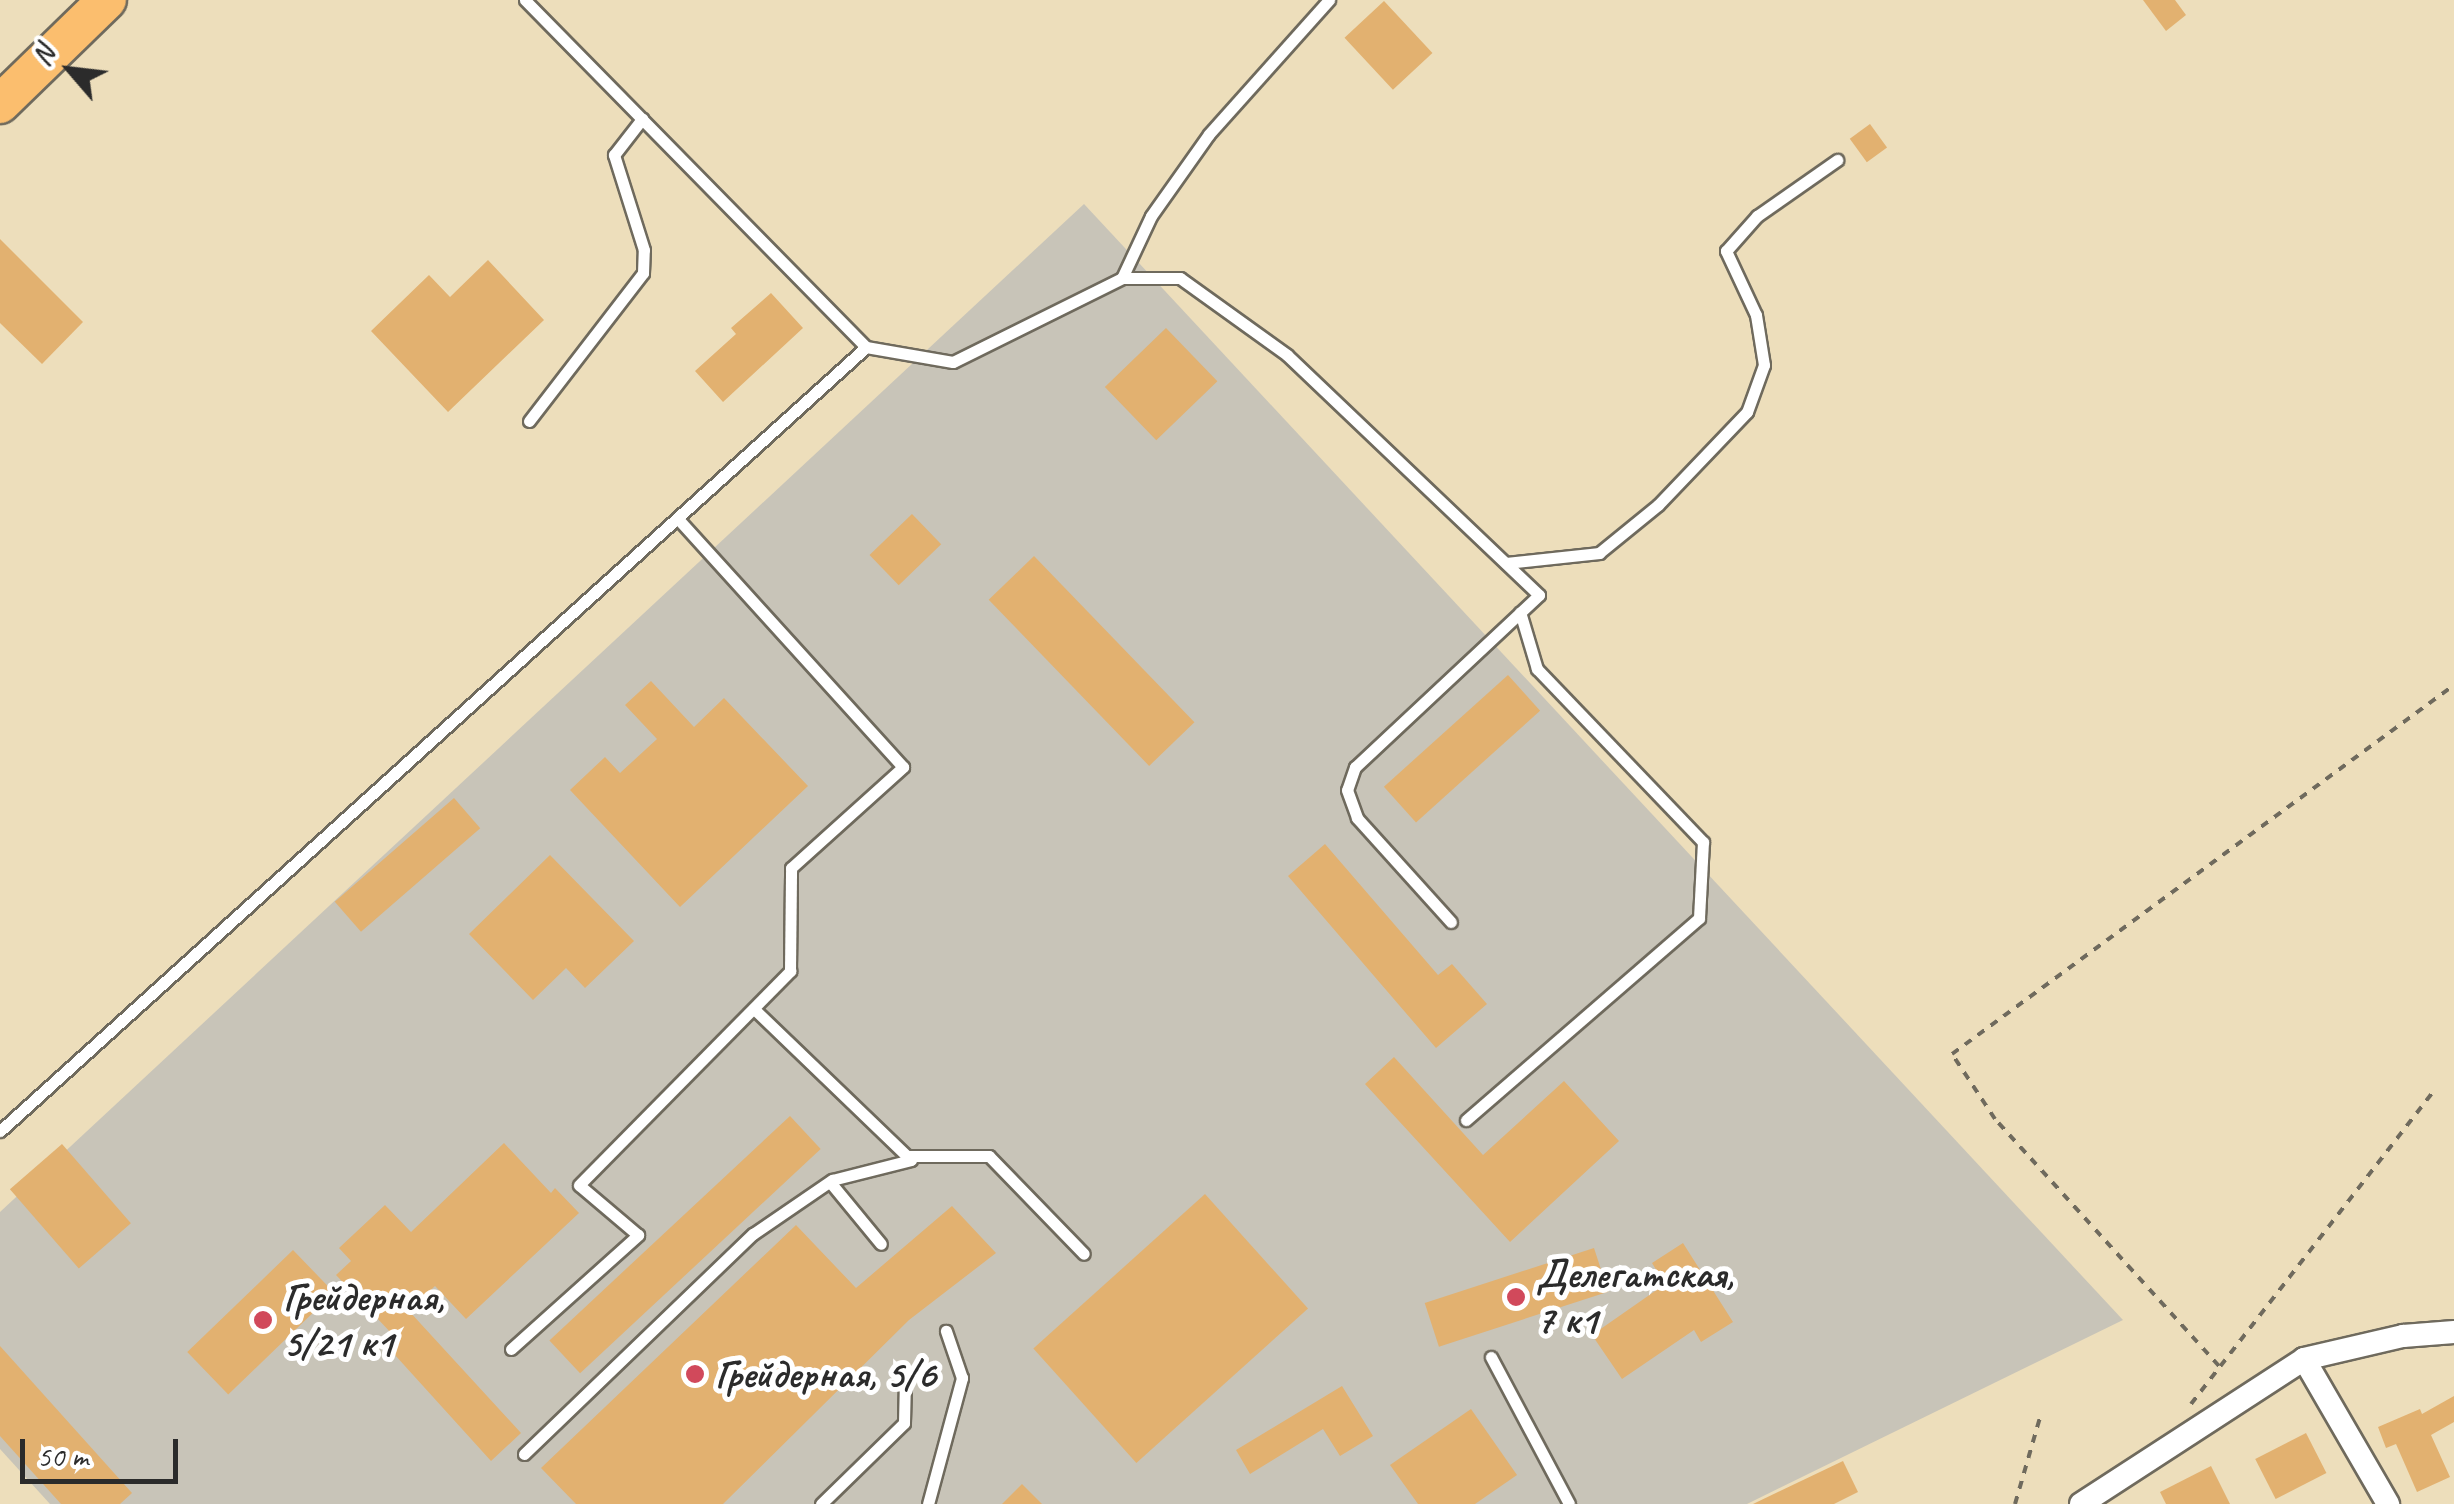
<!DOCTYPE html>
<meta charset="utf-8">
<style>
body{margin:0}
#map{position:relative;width:2454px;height:1504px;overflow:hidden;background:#eddebb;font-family:Caveat,sans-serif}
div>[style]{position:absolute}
.industrial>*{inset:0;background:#c8c4b8}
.building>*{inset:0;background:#e2b170;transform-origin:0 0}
.path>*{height:4px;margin-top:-2px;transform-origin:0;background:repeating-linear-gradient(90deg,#6f6a5d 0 8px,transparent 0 16px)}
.roads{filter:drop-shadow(2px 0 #6f6a5d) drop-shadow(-2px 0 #6f6a5d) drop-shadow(0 2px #6f6a5d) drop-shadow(0 -2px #6f6a5d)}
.lane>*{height:11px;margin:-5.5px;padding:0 5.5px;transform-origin:5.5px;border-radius:5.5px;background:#fff}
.street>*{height:22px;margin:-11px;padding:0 11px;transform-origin:11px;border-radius:11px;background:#fff}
.primary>*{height:38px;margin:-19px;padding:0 19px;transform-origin:19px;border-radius:19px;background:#fbbe6e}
.dots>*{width:28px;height:28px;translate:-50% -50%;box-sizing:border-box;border:5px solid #fff;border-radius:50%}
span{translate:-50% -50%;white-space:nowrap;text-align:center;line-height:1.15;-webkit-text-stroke:10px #fff;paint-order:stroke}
.poi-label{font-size:40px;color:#2b2b2b;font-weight:700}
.left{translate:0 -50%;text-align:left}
.north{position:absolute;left:20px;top:20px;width:100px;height:100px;-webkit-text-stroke:8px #fff;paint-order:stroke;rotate:298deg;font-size:28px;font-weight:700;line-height:40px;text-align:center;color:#2b2b2b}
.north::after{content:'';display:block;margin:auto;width:35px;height:45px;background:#2b2b2b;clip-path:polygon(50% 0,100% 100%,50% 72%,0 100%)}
.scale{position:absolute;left:20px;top:1439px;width:158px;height:45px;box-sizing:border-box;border:5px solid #2b2b2b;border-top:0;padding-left:12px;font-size:30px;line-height:35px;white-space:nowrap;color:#2b2b2b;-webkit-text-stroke:8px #fff;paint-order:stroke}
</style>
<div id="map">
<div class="industrial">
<div style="clip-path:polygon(1084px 204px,2123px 1320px,1747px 1504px,50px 1504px,0 1449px,0 1212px)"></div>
</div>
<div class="building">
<div style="clip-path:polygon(2143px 0,2175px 0,2186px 15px,2166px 31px)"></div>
<div style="left:1384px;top:1px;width:71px;height:54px;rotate:47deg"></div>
<div style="left:1870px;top:124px;width:29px;height:25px;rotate:54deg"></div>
<div style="clip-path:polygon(0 239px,83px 322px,42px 364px,0 323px)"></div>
<div style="clip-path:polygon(488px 260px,544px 320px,448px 412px,371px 331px,429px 275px,450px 297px)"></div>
<div style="clip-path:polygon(771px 293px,803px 328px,723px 402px,695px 371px,736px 334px,731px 328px)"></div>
<div style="left:1166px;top:328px;width:74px;height:85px;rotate:46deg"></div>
<div style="left:912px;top:514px;width:42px;height:59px;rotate:46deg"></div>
<div style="left:1034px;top:556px;width:231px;height:63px;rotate:46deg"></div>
<div style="left:1508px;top:675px;width:48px;height:167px;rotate:48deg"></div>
<div style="clip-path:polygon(651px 681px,694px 727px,724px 698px,808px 786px,680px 907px,570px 790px,605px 757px,620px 773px,657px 739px,625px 705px)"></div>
<div style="left:454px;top:798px;width:40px;height:158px;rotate:49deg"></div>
<div style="clip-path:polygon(1325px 844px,1438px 975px,1452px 964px,1487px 1004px,1436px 1048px,1288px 876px)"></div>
<div style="clip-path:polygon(550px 855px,634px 941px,585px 988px,566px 968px,533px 1000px,469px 934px)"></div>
<div style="clip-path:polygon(1394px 1057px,1483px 1155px,1564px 1081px,1619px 1141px,1510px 1242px,1365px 1084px)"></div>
<div style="left:790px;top:1116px;width:45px;height:329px;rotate:47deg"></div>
<div style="clip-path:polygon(504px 1143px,551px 1193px,555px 1188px,579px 1213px,466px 1319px,435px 1286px,409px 1311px,521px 1433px,491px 1461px,385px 1344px,394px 1336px,336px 1275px,351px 1261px,339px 1248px,385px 1205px,411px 1232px)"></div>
<div style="left:62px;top:1144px;width:105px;height:69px;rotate:49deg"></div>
<div style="left:1205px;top:1194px;width:154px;height:231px;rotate:48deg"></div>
<div style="clip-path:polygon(952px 1206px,996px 1253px,909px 1320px,723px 1504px,576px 1504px,541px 1468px,796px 1225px,856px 1288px)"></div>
<div style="clip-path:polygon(1683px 1243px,1733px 1322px,1701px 1342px,1694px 1330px,1622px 1379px,1592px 1335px,1691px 1266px,1660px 1276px,1652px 1263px)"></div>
<div style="left:1594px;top:1248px;width:46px;height:178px;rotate:72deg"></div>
<div style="left:293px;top:1250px;width:59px;height:147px;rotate:46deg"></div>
<div style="clip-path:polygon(0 1346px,132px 1493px,120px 1504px,61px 1504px,0 1436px)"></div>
<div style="clip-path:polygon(1342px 1386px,1373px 1436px,1340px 1456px,1323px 1429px,1250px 1474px,1236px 1450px)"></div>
<div style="clip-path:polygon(2454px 1396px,2454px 1422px,2431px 1435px,2450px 1477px,2417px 1492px,2396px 1444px,2386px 1448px,2378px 1427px,2420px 1409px,2422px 1414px)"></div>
<div style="clip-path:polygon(1471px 1409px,1517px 1475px,1475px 1504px,1418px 1504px,1390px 1465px)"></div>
<div style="left:2306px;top:1433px;width:45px;height:57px;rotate:63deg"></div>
<div style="clip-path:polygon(1843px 1461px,1858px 1492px,1834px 1504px,1753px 1504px)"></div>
<div style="clip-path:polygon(2211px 1466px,2230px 1504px,2166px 1504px,2160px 1492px)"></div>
<div style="clip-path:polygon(1022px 1484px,1042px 1504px,1002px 1504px)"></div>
</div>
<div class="path">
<div style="left:2219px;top:1366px;width:333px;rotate:-132.2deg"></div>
<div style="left:1995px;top:1119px;width:78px;rotate:-123.5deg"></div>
<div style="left:1952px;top:1054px;width:623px;rotate:-36.32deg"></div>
<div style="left:2191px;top:1404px;width:396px;rotate:-52.2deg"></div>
<div style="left:2015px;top:1504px;width:94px;rotate:-73.9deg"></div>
</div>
<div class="roads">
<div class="lane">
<div style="left:525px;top:0;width:487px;rotate:45.5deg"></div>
<div style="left:866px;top:347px;width:88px;rotate:9.8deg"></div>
<div style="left:953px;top:362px;width:189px;rotate:-26.4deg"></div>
<div style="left:1122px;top:278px;width:58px"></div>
<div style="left:1180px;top:278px;width:132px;rotate:35.7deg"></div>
<div style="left:1287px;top:355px;width:348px;rotate:43.6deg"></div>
<div style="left:1539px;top:595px;width:252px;rotate:136.9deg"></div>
<div style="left:1355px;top:767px;width:24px;rotate:109deg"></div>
<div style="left:1347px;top:790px;width:30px;rotate:70deg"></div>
<div style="left:1357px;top:818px;width:140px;rotate:47.9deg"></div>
<div style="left:1122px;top:278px;width:68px;rotate:-64.9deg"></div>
<div style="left:1151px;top:216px;width:100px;rotate:-54.7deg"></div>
<div style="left:1209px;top:134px;width:180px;rotate:-48.2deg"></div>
<div style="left:529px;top:421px;width:187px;rotate:-52.4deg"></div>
<div style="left:643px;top:273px;width:23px;rotate:-88deg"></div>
<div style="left:644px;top:250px;width:100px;rotate:-107.5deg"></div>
<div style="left:614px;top:155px;width:46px;rotate:-52.1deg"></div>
<div style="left:1506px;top:563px;width:94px;rotate:-6.1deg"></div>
<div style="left:1599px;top:553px;width:76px;rotate:-39.1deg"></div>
<div style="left:1658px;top:505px;width:129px;rotate:-46.3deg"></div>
<div style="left:1747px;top:412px;width:50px;rotate:-70.1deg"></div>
<div style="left:1764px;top:365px;width:51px;rotate:-99.1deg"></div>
<div style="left:1756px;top:315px;width:71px;rotate:-115.1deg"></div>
<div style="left:1726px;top:251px;width:47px;rotate:-48.5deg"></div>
<div style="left:1757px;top:216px;width:98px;rotate:-35deg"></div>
<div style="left:1466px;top:1120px;width:308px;rotate:-40.9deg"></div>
<div style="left:1699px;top:918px;width:76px;rotate:-87deg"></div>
<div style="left:1703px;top:842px;width:240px;rotate:-133.8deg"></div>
<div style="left:1537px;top:669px;width:59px;rotate:-106.6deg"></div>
<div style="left:0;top:1131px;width:1168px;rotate:-42.15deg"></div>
<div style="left:907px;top:1156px;width:82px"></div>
<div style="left:989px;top:1156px;width:136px;rotate:45.9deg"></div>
<div style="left:830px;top:1182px;width:80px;rotate:50.6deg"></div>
<div style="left:511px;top:1349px;width:171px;rotate:-41.9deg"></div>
<div style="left:638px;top:1235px;width:77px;rotate:-139.7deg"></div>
<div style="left:579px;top:1185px;width:301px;rotate:-45.4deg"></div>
<div style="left:790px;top:971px;width:103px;rotate:-89.4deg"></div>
<div style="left:791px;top:868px;width:151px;rotate:-42deg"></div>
<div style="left:903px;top:767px;width:336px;rotate:-132.2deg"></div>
<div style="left:1491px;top:1357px;width:166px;rotate:62deg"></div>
<div style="left:524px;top:1454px;width:318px;rotate:-43.9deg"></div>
<div style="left:753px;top:1234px;width:96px;rotate:-34.4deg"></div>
<div style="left:832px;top:1180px;width:81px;rotate:-14.2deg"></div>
<div style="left:911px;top:1160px;width:218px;rotate:-136.1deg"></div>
<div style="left:821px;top:1504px;width:116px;rotate:-44.3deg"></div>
<div style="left:904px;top:1423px;width:45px;rotate:-88.7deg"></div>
<div style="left:928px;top:1504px;width:131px;rotate:-74.9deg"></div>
<div style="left:962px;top:1378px;width:50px;rotate:-108.8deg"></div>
</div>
<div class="street">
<div style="left:2304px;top:1359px;width:168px;rotate:59.9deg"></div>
<div style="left:2081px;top:1504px;width:266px;rotate:-33deg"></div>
<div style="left:2304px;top:1359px;width:102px;rotate:-13.1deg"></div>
<div style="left:2403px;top:1336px;width:51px;rotate:-4.5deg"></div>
</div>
<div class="primary">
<div style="left:0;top:104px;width:149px;rotate:-44.2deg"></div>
</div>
</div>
<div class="dots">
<div style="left:1516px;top:1297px;background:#d1495b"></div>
<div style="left:263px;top:1320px;background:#d1495b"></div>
<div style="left:695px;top:1374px;background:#d1495b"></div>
</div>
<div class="poi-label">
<span class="left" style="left:1536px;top:1297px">Делегатская,<br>7 к1</span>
<span class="left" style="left:283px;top:1320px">Грейдерная,<br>5/21 к1</span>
<span class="left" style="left:715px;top:1374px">Грейдерная, 5/6</span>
</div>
<div class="north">N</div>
<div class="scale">50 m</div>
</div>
